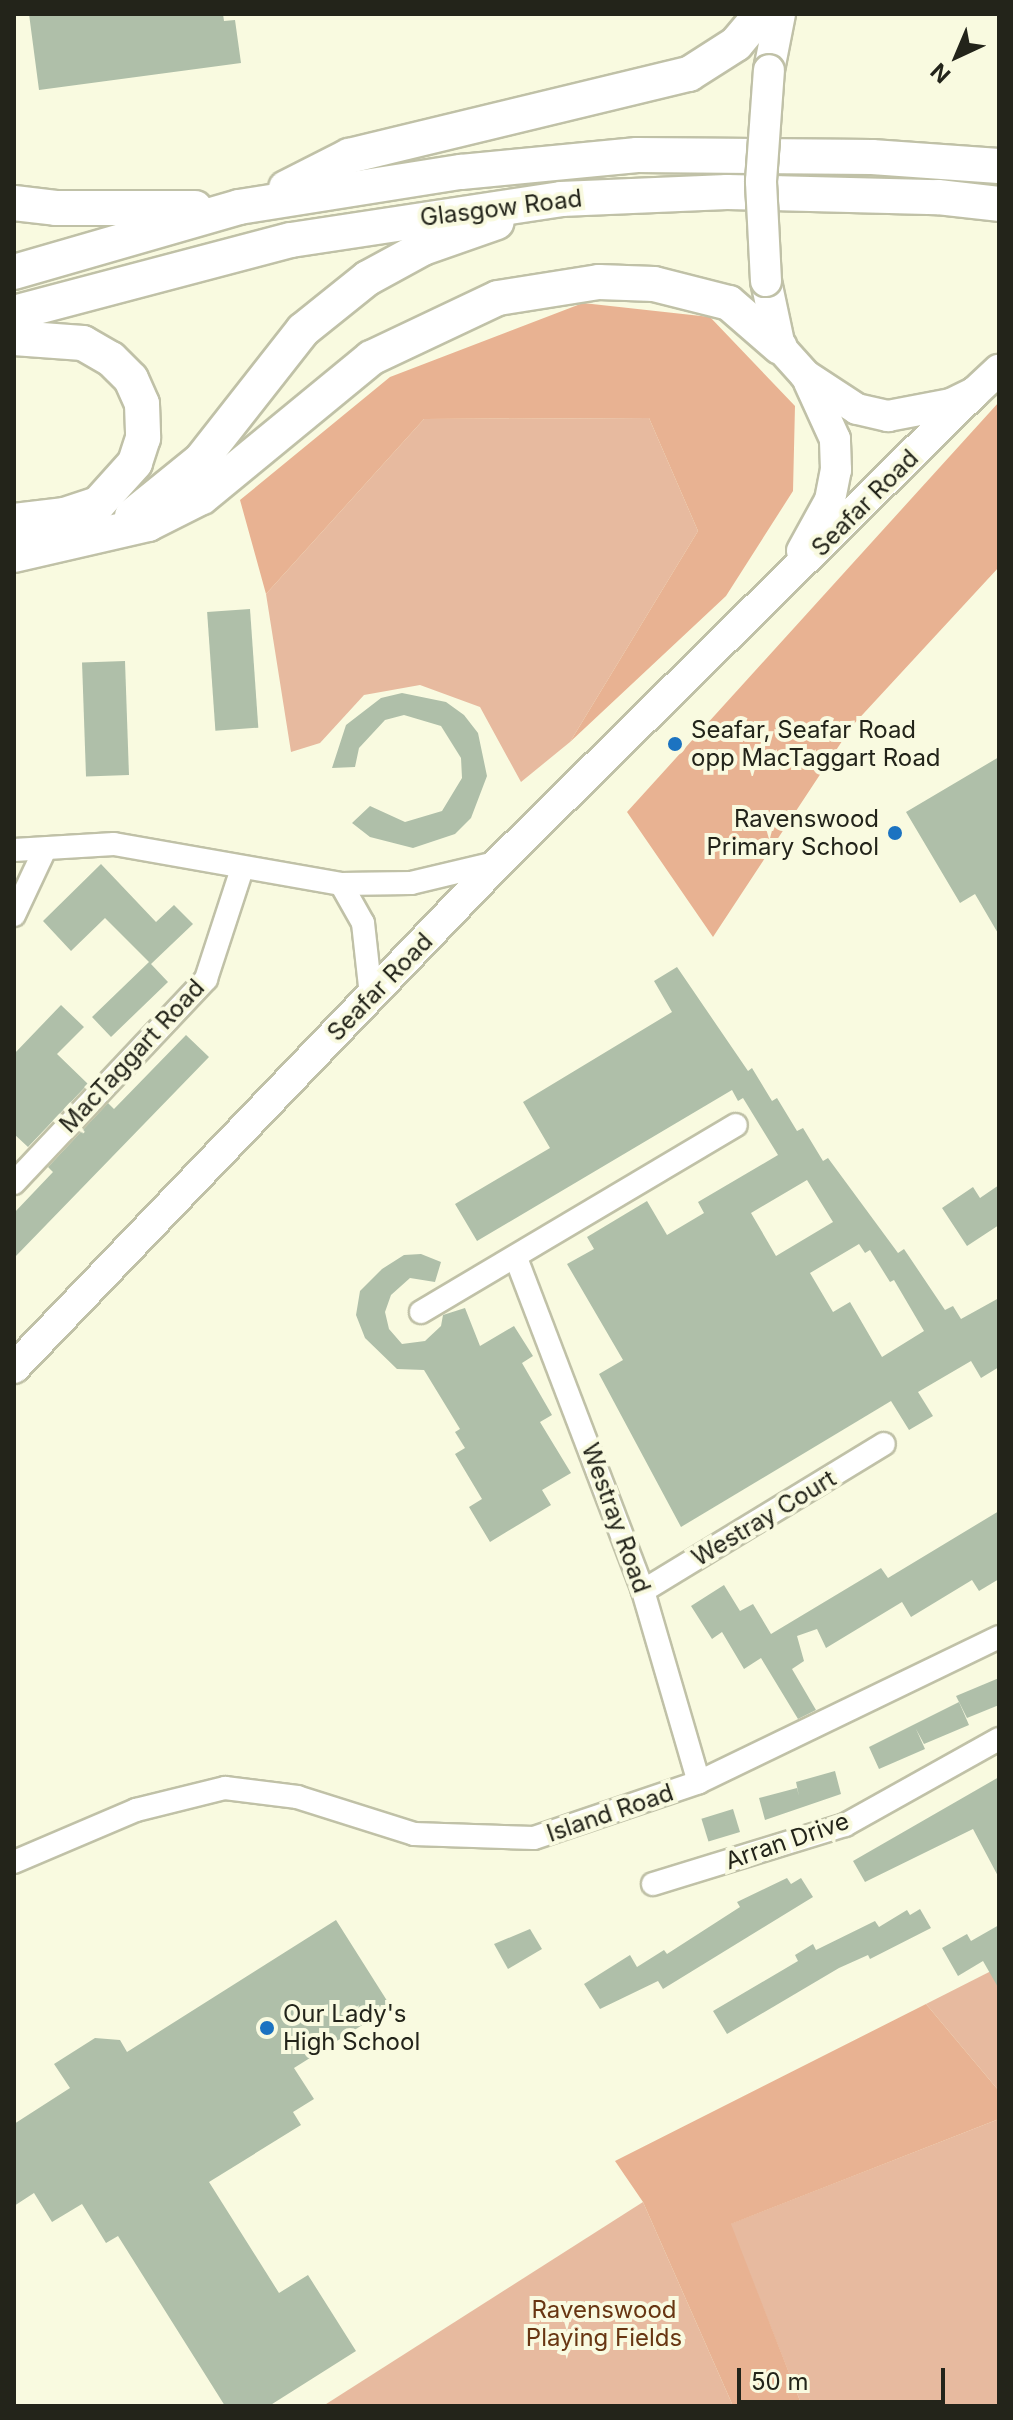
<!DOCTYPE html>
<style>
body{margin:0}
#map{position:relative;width:1013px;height:2420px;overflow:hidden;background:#f9fae0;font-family:Inter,sans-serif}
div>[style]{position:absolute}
.green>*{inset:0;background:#e7ba9f}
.forest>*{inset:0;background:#e8b292}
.building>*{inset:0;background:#afbfa9;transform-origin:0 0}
.roads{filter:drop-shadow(2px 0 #c0c1a7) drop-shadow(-2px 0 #c0c1a7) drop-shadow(0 2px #c0c1a7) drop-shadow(0 -2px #c0c1a7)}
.street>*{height:22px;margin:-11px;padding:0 11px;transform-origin:11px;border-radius:11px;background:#fff}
.secondary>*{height:30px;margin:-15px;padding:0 15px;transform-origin:15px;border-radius:15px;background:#fff}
.primary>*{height:34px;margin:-17px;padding:0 17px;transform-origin:17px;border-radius:17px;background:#fff}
.bridges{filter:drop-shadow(2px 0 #c0c1a7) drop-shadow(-2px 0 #c0c1a7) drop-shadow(0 2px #c0c1a7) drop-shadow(0 -2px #c0c1a7)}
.secondary-bridge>*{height:30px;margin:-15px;padding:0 15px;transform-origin:15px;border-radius:15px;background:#fff}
.dots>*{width:22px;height:22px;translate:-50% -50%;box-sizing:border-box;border:4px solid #f9fae0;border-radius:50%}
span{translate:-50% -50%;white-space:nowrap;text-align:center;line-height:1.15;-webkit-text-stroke:8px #f9fae0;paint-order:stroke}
.street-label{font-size:24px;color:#23241a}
.poi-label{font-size:24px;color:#23241a}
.left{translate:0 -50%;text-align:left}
.right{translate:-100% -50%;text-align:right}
.park-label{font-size:24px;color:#683612}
.frame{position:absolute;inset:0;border:16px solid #23241a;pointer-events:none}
.north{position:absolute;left:917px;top:16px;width:80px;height:80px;-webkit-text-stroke:6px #f9fae0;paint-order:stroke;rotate:224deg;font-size:22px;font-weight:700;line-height:32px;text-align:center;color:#23241a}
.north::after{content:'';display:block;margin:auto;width:28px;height:36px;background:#23241a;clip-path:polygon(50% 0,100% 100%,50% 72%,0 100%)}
.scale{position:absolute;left:737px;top:2368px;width:208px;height:36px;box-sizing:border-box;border:4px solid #23241a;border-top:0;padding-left:10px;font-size:24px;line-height:28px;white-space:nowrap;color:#23241a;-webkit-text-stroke:6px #f9fae0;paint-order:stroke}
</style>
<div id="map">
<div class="green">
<div style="clip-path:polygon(649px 418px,698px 531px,570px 742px,521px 782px,480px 707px,420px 685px,364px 695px,320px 743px,291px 752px,266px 594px,424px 419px)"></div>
<div style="clip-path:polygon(999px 1967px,999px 2091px,926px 2004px)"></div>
<div style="clip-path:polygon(999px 2119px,999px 2406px,802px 2406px,730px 2224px)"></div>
<div style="clip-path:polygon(643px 2202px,733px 2406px,323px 2406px)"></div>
</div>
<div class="forest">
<div style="clip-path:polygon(583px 303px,710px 317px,795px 406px,793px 491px,726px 596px,570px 742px,698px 531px,649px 418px,424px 419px,266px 594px,240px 500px,390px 377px)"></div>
<div style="clip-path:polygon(999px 402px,999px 567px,852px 726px,713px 937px,627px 812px)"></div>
<div style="clip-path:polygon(926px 2004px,999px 2091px,999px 2119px,731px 2224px,802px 2406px,733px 2406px,643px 2202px,615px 2161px)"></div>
</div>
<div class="building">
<div style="clip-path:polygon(29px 14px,223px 14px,224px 21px,235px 20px,241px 63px,39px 90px)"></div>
<div style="left:250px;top:609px;width:119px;height:43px;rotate:86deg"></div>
<div style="left:125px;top:661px;width:114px;height:43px;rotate:88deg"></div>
<div style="clip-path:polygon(402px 693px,446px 702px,464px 715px,478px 733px,487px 776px,471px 818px,455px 834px,413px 848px,370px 837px,352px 823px,370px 806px,405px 822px,442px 811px,462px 778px,461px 758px,441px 726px,404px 715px,385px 720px,359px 748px,355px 767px,332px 768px,346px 725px,381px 698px)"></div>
<div style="clip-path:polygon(999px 757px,999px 935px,975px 894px,960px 903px,906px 812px)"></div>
<div style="clip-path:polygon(101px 864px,156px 922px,174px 905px,193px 924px,151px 964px,168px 982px,111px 1037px,92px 1017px,149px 962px,105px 918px,71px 951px,43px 921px)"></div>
<div style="clip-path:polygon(evenodd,677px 967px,748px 1071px,752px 1068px,772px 1101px,777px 1098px,797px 1131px,803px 1128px,823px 1161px,828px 1158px,898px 1253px,904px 1249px,945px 1310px,953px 1306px,961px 1319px,999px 1298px,999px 1367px,981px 1378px,971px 1361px,918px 1392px,933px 1416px,909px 1430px,891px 1401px,681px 1527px,599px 1374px,623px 1360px,567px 1264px,594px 1249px,587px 1237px,647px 1201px,667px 1235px,704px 1213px,698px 1202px,778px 1155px,743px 1098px,738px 1101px,732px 1090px,477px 1241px,455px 1204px,550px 1148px,523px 1102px,672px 1012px,654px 981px,677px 967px,807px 1180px,833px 1222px,776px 1256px,751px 1213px,807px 1180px,677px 967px,859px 1244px,865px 1253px,870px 1250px,890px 1282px,894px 1280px,924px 1331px,882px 1357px,850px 1302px,833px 1312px,810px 1273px,859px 1244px)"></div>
<div style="clip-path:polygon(61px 1005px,84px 1027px,57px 1054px,88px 1084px,28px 1147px,14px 1134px,14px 1054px)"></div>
<div style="clip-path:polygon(186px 1035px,209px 1057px,14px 1258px,14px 1213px,53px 1172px,48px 1167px,108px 1103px,114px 1109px)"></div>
<div style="clip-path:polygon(999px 1185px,999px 1225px,967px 1246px,942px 1208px,973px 1187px,980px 1198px)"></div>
<div style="clip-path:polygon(421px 1254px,441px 1262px,435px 1282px,410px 1278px,391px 1295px,385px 1312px,389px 1329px,402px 1344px,425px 1341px,441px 1326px,443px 1315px,465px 1308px,480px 1346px,514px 1326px,533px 1356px,522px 1363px,552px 1415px,540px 1422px,571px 1473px,542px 1490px,551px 1505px,490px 1542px,469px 1507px,482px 1499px,455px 1454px,465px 1448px,455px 1432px,460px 1429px,424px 1370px,397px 1369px,365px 1338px,356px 1315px,360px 1291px,382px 1269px,404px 1255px)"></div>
<div style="clip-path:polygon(999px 1511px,999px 1579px,979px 1591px,972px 1580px,911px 1617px,902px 1602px,826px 1648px,817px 1629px,797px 1636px,804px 1661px,792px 1669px,816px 1710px,798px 1719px,761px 1658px,744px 1669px,722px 1632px,712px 1639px,691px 1606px,724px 1585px,740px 1611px,753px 1604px,771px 1634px,881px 1568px,888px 1578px)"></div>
<div style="clip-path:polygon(999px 1678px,999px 1705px,967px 1718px,956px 1696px)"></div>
<div style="clip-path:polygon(959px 1702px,969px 1725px,924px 1744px,916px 1729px,925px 1749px,879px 1769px,869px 1747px)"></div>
<div style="clip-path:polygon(835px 1771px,841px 1794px,765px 1820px,759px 1798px,797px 1788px,799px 1796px,796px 1782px)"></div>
<div style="clip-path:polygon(999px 1777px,999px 1878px,973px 1829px,865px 1882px,853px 1861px)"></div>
<div style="left:733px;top:1809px;width:24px;height:33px;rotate:73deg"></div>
<div style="clip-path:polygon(787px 1878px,791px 1884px,801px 1878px,813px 1897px,663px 1989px,658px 1981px,600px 2009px,584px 1984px,630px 1955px,637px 1967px,664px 1950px,667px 1954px,740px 1907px,737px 1902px)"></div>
<div style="clip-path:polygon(920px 1909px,931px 1928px,870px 1959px,868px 1955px,839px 1968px,727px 2034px,713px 2011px,798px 1961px,795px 1955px,813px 1944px,816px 1950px,875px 1921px,879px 1927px,907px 1910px,910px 1915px)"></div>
<div style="clip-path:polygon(336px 1920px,391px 2007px,294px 2068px,314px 2099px,293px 2112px,301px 2125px,209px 2182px,279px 2293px,308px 2275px,356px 2351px,269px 2406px,225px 2406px,118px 2236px,106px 2243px,82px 2204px,52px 2222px,34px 2193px,14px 2206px,14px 2124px,70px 2088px,54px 2064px,95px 2038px,120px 2040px,127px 2052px)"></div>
<div style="clip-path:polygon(999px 1925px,999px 1989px,983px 1961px,958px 1976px,942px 1948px,967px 1934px,971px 1941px)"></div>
<div style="clip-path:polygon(530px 1929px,542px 1949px,508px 1969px,494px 1944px)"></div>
</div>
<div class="roads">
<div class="street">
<div style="left:14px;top:850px;width:100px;rotate:-3.4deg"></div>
<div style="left:114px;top:844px;width:230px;rotate:10deg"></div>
<div style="left:341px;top:884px;width:70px;rotate:-0.8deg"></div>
<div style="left:411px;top:883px;width:90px;rotate:-13.4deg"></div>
<div style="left:341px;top:884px;width:45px;rotate:60.6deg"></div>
<div style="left:363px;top:923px;width:73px;rotate:83.7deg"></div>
<div style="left:14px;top:915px;width:73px;rotate:-64.8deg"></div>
<div style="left:14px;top:1183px;width:280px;rotate:-46.7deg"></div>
<div style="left:206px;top:979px;width:116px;rotate:-71.9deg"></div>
<div style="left:516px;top:1258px;width:356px;rotate:69.1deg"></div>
<div style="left:643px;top:1591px;width:199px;rotate:73.7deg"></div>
<div style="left:421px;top:1312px;width:366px;rotate:-30.7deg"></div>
<div style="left:643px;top:1591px;width:282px;rotate:-31.4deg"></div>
<div style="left:14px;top:1862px;width:133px;rotate:-23.1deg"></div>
<div style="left:136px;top:1810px;width:92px;rotate:-13.9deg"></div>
<div style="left:225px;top:1788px;width:73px;rotate:7.1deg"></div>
<div style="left:297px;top:1797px;width:123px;rotate:17.5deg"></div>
<div style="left:414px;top:1834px;width:120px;rotate:1.9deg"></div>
<div style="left:534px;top:1838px;width:174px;rotate:-18.7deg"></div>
<div style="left:699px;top:1782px;width:333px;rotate:-25.8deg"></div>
<div style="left:653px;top:1884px;width:201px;rotate:-17.1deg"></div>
<div style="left:845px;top:1825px;width:176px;rotate:-29.2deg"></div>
</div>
<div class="secondary">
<div style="left:769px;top:70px;width:57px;rotate:-78.9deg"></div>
<div style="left:766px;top:281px;width:67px;rotate:78deg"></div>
<div style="left:780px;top:347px;width:38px;rotate:48deg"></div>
<div style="left:805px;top:375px;width:62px;rotate:33.2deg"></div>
<div style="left:857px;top:409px;width:32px;rotate:13deg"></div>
<div style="left:888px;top:416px;width:64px;rotate:-10.8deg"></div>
<div style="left:951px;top:404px;width:25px;rotate:-26deg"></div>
<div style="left:974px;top:393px;width:34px;rotate:-43deg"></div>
<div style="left:802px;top:551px;width:58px;rotate:-61.2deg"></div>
<div style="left:830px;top:500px;width:31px;rotate:-79deg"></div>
<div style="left:836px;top:470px;width:31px;rotate:-92deg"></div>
<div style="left:835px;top:439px;width:63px;rotate:-114.5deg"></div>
<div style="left:14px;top:1368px;width:701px;rotate:-46.21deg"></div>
<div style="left:499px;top:862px;width:668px;rotate:-44.64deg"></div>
</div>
<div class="primary">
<div style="left:286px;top:188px;width:71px;rotate:-26.9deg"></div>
<div style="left:349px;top:156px;width:350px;rotate:-13.6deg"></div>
<div style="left:689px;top:74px;width:56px;rotate:-32.6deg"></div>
<div style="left:736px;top:44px;width:39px;rotate:-50deg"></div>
<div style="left:14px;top:203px;width:42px;rotate:6.8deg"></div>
<div style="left:56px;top:208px;width:139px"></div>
<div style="left:14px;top:272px;width:234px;rotate:-16.1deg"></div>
<div style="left:239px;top:207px;width:225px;rotate:-9deg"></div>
<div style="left:461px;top:172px;width:177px;rotate:-5.5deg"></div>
<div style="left:637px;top:155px;width:235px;rotate:0.5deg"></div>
<div style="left:872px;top:157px;width:127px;rotate:4.1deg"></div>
<div style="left:14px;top:313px;width:286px;rotate:-14.8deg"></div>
<div style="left:291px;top:240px;width:273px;rotate:-8.6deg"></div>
<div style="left:561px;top:199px;width:166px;rotate:-2.4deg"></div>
<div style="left:727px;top:192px;width:211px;rotate:1.4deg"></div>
<div style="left:938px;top:197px;width:61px;rotate:6.5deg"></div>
<div style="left:14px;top:338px;width:69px;rotate:4.1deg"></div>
<div style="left:83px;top:343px;width:32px;rotate:30deg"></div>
<div style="left:111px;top:359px;width:28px;rotate:45deg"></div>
<div style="left:131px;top:379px;width:27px;rotate:66deg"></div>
<div style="left:142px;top:404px;width:34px;rotate:88deg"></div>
<div style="left:143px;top:438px;width:26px;rotate:108deg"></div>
<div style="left:135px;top:463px;width:55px;rotate:132.1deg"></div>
<div style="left:98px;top:504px;width:35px;rotate:162deg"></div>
<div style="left:65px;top:515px;width:51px;rotate:173.3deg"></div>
<div style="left:132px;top:516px;width:89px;rotate:-39.1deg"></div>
<div style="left:201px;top:460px;width:165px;rotate:-51.9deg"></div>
<div style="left:303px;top:330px;width:83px;rotate:-38.7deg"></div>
<div style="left:368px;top:278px;width:63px;rotate:-28.6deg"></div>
<div style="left:423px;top:248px;width:78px;rotate:-19.4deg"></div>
<div style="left:14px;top:555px;width:138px;rotate:-13deg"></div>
<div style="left:148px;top:524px;width:60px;rotate:-26.6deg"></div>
<div style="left:202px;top:497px;width:219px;rotate:-39.4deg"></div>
<div style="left:371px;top:358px;width:140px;rotate:-25.3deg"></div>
<div style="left:498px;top:298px;width:102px;rotate:-9deg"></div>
<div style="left:599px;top:282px;width:55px;rotate:2.1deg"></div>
<div style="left:654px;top:284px;width:77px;rotate:14.2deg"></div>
<div style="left:729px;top:303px;width:67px;rotate:40.8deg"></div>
</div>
</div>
<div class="bridges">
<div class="secondary-bridge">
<div style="left:766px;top:281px;width:100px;rotate:-92.9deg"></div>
<div style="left:761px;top:181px;width:111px;rotate:-85.9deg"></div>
</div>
</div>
<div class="dots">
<div style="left:675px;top:744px;background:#1c73c1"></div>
<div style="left:895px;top:833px;background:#1c73c1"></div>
<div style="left:267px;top:2028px;background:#1c73c1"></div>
</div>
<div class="street-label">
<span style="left:501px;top:208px;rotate:-7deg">Glasgow Road</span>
<span style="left:865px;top:503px;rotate:-45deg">Seafar Road</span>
<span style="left:380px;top:987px;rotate:-46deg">Seafar Road</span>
<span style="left:132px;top:1056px;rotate:-47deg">MacTaggart Road</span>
<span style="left:616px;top:1518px;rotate:70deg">Westray Road</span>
<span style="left:764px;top:1518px;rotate:-31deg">Westray Court</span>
<span style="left:610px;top:1813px;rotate:-19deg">Island Road</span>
<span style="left:787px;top:1841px;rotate:-19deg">Arran Drive</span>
</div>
<div class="poi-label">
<span class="left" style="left:691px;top:744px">Seafar, Seafar Road<br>opp MacTaggart Road</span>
<span class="right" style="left:879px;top:833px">Ravenswood<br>Primary School</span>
<span class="left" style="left:283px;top:2028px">Our Lady's<br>High School</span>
</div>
<div class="park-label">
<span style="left:604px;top:2324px">Ravenswood<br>Playing Fields</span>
</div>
<div class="frame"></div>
<div class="north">N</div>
<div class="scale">50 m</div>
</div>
